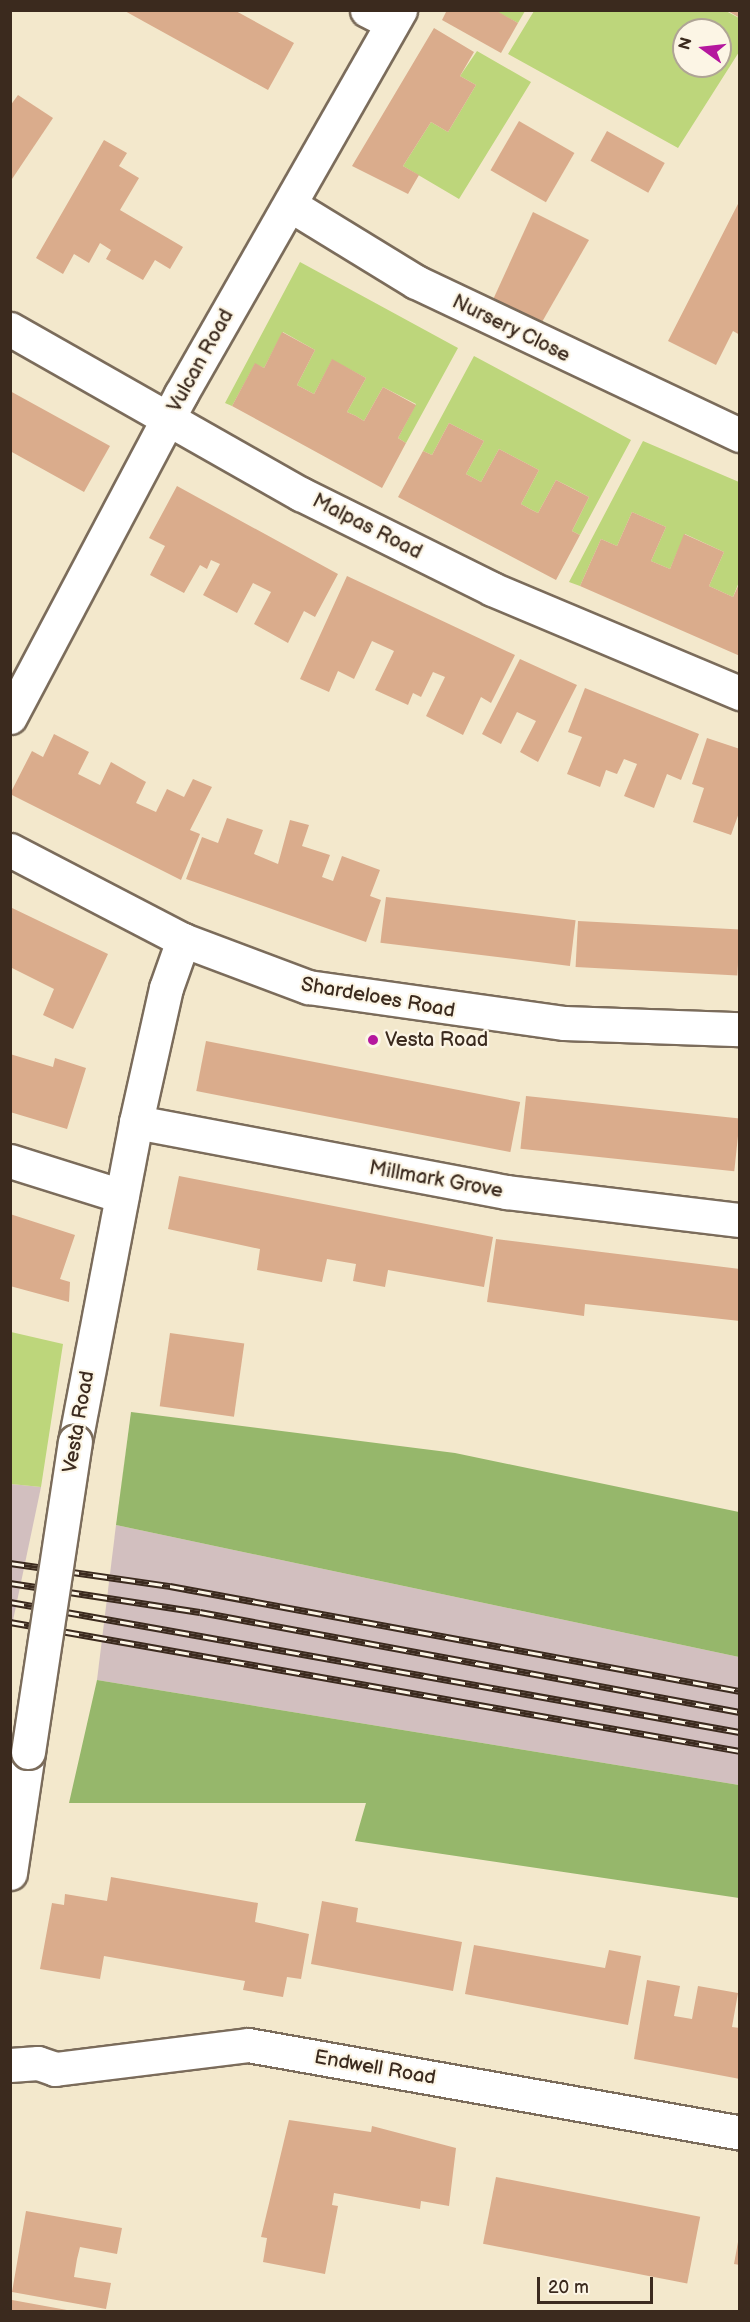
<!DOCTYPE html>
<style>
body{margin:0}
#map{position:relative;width:750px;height:2322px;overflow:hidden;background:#f3e8cc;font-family:"Balsamiq Sans",sans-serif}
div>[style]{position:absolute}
.industrial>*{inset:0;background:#d2bfbf}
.green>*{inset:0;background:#bdd67b}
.forest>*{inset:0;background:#96b76b}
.building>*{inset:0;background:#daac8c;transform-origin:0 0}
.roads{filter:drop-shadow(2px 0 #7b6c5b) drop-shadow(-2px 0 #7b6c5b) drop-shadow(0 2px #7b6c5b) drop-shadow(0 -2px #7b6c5b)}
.minor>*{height:33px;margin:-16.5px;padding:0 16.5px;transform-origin:16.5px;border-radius:16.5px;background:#fff}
.tertiary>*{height:33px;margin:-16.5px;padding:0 16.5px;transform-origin:16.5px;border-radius:16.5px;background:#fff}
.secondary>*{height:33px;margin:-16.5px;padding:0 16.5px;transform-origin:16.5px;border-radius:16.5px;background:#fff}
.rail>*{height:7px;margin-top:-3.5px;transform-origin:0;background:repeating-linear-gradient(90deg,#fcf5e5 0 14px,#3b2a1e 0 28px);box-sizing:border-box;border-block:2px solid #3b2a1e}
.bridges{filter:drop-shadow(2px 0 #7b6c5b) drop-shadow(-2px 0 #7b6c5b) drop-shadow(0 2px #7b6c5b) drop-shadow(0 -2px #7b6c5b)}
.tertiary-bridge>*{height:33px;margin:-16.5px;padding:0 16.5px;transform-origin:16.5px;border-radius:16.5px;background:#fff}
.dots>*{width:16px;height:16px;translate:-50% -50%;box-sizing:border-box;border:3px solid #fcf5e5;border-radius:50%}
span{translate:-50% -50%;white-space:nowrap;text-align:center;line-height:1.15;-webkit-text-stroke:4.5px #fcf5e5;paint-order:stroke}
.street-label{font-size:20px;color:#3b2a1e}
.poi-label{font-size:20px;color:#3b2a1e}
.left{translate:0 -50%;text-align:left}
.frame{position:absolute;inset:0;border:12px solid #3b2a1e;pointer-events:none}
.north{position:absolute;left:672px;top:18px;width:60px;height:60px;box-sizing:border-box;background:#fcf5e5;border:2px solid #afa495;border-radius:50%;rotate:285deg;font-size:16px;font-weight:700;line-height:24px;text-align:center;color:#3b2a1e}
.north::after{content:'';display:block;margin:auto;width:21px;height:27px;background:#b5179e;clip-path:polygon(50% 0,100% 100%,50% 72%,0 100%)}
.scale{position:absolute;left:537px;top:2277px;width:116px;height:27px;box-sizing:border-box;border:3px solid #3b2a1e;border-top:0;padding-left:8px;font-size:18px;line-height:21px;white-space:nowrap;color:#3b2a1e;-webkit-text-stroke:4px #fcf5e5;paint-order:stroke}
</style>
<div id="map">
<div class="industrial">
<div style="clip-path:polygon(11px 1484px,41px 1487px,11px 1630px,10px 1484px)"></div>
<div style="clip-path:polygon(116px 1525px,739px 1657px,739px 1785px,97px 1680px)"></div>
</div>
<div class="green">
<div style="clip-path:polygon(495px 11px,525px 11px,518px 23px)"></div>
<div style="clip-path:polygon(evenodd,726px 11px,739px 18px,739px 52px,678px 148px,508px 54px,534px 11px,726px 11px,684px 30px,720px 30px,720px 66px,684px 66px,684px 30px)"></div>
<div style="clip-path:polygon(477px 51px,531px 82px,459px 199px,403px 166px,431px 122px,448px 132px,476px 85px,460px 76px)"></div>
<div style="clip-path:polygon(300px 262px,458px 348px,406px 443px,398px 438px,416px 404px,383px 387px,364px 421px,356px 416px,347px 412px,366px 378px,332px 360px,314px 394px,297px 385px,315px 350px,283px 332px,264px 368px,255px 364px,232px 406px,225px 403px)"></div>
<div style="clip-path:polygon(474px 356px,631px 440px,580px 535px,572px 531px,589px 497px,572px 488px,556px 480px,538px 513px,530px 509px,521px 504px,539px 470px,499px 449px,481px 482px,466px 474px,484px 441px,449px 423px,432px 455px,423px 451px)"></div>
<div style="clip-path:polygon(643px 441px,739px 482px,739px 582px,733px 597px,709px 586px,724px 552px,685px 534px,670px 569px,651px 561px,666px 527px,632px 512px,617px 546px,601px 539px,580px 586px,569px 582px)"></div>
<div style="clip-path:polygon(11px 1332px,63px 1344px,41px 1487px,11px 1484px)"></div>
</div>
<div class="forest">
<div style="clip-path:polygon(131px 1412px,455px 1453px,739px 1512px,739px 1657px,116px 1525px)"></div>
<div style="clip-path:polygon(97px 1680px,739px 1785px,739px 1898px,355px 1841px,366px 1803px,69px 1803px)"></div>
</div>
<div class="building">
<div style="clip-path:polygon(123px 10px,234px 10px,294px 43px,268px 90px)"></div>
<div style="clip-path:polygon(447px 10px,495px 10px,518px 23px,501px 53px,442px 20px)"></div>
<div style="clip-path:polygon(726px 10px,740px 10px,740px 18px)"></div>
<div style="clip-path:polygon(434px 28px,474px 52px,460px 76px,476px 85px,448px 132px,431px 122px,403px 166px,419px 175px,408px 194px,352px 166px)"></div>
<div style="clip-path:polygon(18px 95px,53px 118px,10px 182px,10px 106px)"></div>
<div style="left:519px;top:121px;width:64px;height:57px;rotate:30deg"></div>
<div style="left:607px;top:131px;width:66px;height:34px;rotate:29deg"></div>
<div style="clip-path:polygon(104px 140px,127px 153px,119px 166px,139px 178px,120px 210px,183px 247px,170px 269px,155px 260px,143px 280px,106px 259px,111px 250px,100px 243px,89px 263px,74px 254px,63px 274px,36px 258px)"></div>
<div style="clip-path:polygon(740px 200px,740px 335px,733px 331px,716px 365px,668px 341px)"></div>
<div style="clip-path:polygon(533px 212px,589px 240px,538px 329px,491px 304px)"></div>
<div style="clip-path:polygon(282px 332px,315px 350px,297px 385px,314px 394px,332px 359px,366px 378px,347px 412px,356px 416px,364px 421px,383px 387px,416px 405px,398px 438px,406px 443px,382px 488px,232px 406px,255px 363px,264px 368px)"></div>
<div style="clip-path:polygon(10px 391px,110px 446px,84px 492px,10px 451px)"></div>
<div style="clip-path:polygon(449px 423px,484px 441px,466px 474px,481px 482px,499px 449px,539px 470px,521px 504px,530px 509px,538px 513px,556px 480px,589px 497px,572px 531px,580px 535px,556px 580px,398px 497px,423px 451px,432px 455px)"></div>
<div style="clip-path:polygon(177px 486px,338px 574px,315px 617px,304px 611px,288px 643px,254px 624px,271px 592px,253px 583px,237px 613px,203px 595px,220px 564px,211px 560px,207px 569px,200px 565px,184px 593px,150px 575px,165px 546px,149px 538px)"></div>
<div style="clip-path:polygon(632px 512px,666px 527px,651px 561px,670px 569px,684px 534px,724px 552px,709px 586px,733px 597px,740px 582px,740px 656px,580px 586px,601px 539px,617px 546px)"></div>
<div style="clip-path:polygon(347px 576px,515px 655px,491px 703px,481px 697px,463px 735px,426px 716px,445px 677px,433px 672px,421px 697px,413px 693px,408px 705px,375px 690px,394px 651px,372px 641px,354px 679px,338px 671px,329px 692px,300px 679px)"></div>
<div style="clip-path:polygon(520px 659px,577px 685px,538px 762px,520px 752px,536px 721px,517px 712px,501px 744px,482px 734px)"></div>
<div style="clip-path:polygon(585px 688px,699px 734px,681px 780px,667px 774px,654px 808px,624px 796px,637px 764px,624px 759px,617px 774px,606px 770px,600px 787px,567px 774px,582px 737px,568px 732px)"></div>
<div style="clip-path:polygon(54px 734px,89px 752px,78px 774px,100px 785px,111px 762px,146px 782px,136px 803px,156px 812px,167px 789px,184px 797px,193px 779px,212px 787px,190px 830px,200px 834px,181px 880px,10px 794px,32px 751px,43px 757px)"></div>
<div style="clip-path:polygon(707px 738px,740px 749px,740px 810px,731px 835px,693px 822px,704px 788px,692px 784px)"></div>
<div style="clip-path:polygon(227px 818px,263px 830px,254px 854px,278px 864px,290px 820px,309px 825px,302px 846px,330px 855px,322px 877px,333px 881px,342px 856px,380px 870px,370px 896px,381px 900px,366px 942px,186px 879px,202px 837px,218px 843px)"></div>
<div style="left:386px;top:897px;width:191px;height:46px;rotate:7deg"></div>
<div style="clip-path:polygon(10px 907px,108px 954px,73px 1029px,43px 1015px,54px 989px,10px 967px)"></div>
<div style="left:578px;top:921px;width:162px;height:46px;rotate:3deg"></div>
<div style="left:206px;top:1041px;width:320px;height:51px;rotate:11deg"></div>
<div style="clip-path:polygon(10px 1054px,53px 1067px,55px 1058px,86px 1068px,67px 1129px,10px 1112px)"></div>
<div style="left:526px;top:1096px;width:215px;height:53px;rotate:6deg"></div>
<div style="clip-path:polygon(179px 1176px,493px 1237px,484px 1287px,388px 1270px,385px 1287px,353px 1281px,356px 1264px,327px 1259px,322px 1282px,257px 1270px,260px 1249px,168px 1229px)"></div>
<div style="clip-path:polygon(10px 1214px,75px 1235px,60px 1279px,70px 1282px,69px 1302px,10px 1286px)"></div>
<div style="clip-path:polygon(496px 1239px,740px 1269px,740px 1321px,585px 1304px,584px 1316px,487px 1302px)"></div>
<div style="left:170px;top:1333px;width:75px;height:74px;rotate:8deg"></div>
<div style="clip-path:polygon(111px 1877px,258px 1903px,255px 1922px,309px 1934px,301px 1979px,287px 1977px,283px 1997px,243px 1990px,245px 1981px,104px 1956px,100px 1979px,40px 1969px,52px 1903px,64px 1905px,65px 1894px,107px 1901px)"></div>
<div style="clip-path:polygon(322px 1901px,358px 1908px,356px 1922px,462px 1942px,453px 1991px,311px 1964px)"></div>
<div style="clip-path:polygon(474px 1945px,605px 1968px,609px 1950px,641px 1956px,628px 2025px,465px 1994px)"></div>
<div style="clip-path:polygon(647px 1980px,680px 1986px,674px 2016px,692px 2019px,698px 1986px,738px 1993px,732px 2027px,740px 2028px,740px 2079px,634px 2059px)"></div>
<div style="clip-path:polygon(289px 2120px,371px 2132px,372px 2126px,456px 2148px,449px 2206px,421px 2201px,420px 2209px,334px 2193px,332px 2205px,338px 2206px,325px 2274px,263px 2262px,267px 2238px,261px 2237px)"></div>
<div style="left:496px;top:2177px;width:208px;height:68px;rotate:11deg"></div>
<div style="clip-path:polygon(26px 2211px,122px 2228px,117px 2254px,80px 2247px,77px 2259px,74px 2277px,111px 2283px,106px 2309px,12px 2292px)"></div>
<div style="clip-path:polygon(738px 2242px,740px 2243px,740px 2265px,734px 2264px)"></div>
<div style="clip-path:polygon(12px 2300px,67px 2310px,67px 2312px,10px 2312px)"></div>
</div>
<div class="roads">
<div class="minor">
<div style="left:367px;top:10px;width:28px;rotate:27deg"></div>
<div style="left:292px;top:206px;width:145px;rotate:31.5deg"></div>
<div style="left:416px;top:282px;width:358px;rotate:25.3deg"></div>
<div style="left:10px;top:717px;width:365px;rotate:-62.1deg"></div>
<div style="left:181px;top:394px;width:442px;rotate:-60.3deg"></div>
<div style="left:136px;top:1122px;width:378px;rotate:10.7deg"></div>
<div style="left:507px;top:1192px;width:235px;rotate:6.9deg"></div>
<div style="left:10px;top:1161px;width:117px;rotate:17.4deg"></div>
</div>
<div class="tertiary">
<div style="left:10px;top:850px;width:195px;rotate:27.5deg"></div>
<div style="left:183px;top:940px;width:134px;rotate:20.6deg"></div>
<div style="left:308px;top:987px;width:259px;rotate:8deg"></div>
<div style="left:564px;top:1023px;width:176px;rotate:2deg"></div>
<div style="left:75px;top:1442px;width:326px;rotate:-79.2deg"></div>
<div style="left:136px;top:1122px;width:137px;rotate:-77.4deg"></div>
<div style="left:166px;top:988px;width:51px;rotate:-70.5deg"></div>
<div style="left:10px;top:1873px;width:122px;rotate:-81.5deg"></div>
<div style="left:10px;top:2065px;width:28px;rotate:-4deg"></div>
<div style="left:38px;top:2063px;width:18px;rotate:19deg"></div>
<div style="left:55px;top:2069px;width:194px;rotate:-7.1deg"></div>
<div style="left:248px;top:2045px;width:500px;rotate:10.1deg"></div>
</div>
<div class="secondary">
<div style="left:10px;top:329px;width:335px;rotate:29.6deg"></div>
<div style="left:301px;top:494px;width:213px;rotate:26.4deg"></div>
<div style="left:492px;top:589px;width:269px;rotate:22.8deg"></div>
</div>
</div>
<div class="rail">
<div style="left:10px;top:1563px;width:162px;rotate:8.2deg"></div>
<div style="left:170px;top:1586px;width:580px;rotate:10.44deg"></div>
<div style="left:10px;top:1583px;width:192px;rotate:8.7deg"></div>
<div style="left:200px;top:1612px;width:549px;rotate:10.49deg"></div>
<div style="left:10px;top:1602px;width:741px;rotate:10.1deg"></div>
<div style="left:10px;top:1622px;width:741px;rotate:10.02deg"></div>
</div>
<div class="bridges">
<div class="tertiary-bridge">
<div style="left:28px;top:1752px;width:314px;rotate:-81.4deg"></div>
</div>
</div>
<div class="dots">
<div style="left:373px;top:1040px;background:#b5179e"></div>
</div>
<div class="street-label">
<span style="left:511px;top:329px;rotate:26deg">Nursery Close</span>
<span style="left:201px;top:361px;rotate:-61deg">Vulcan Road</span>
<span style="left:367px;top:527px;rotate:27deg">Malpas Road</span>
<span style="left:378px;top:998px;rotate:10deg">Shardeloes Road</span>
<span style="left:436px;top:1180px;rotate:10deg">Millmark Grove</span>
<span style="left:79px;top:1422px;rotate:-80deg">Vesta Road</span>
<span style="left:375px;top:2068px;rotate:10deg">Endwell Road</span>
</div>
<div class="poi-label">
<span class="left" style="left:385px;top:1040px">Vesta Road</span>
</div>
<div class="frame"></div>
<div class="north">N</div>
<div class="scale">20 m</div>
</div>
